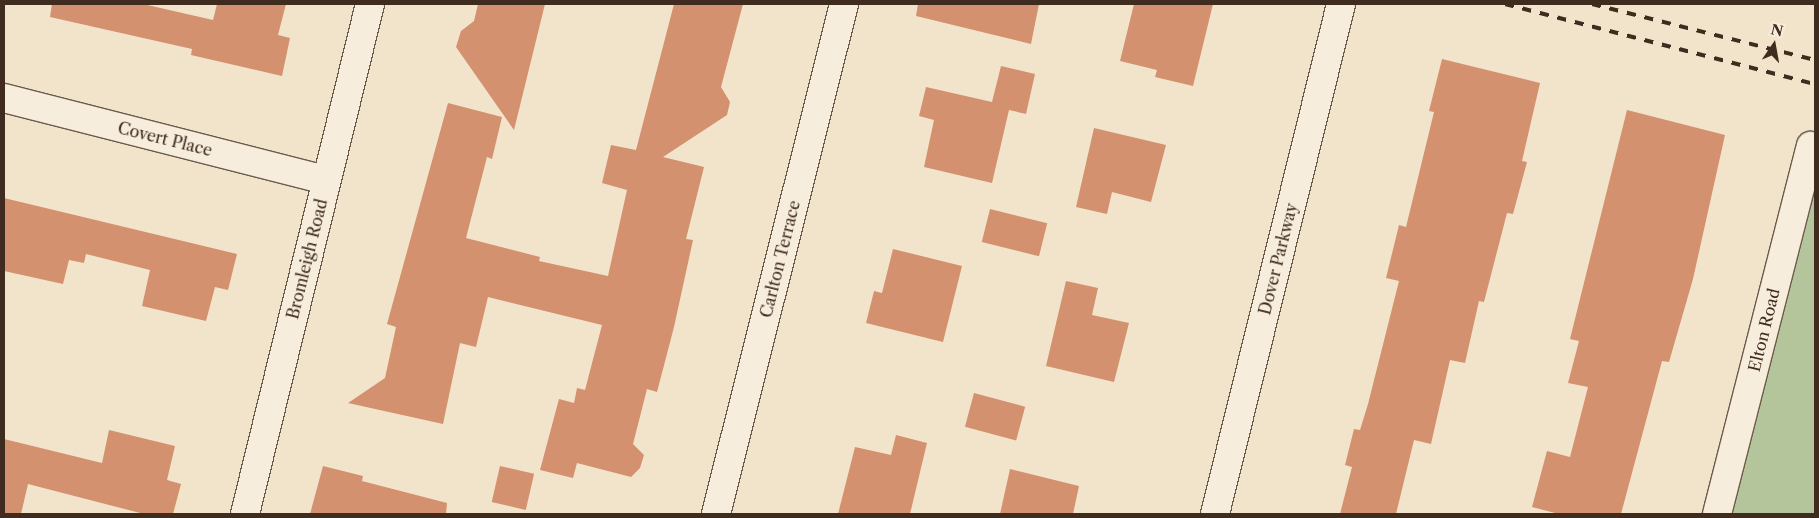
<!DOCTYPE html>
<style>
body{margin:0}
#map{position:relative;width:1819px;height:518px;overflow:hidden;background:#f2e4cb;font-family:"Libre Caslon Text",serif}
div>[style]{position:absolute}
.green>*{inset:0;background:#b4c59c}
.building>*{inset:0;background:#d3916f;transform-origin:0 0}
.roads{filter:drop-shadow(1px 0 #6c5a4a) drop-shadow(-1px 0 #6c5a4a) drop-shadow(0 1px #6c5a4a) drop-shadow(0 -1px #6c5a4a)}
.street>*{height:28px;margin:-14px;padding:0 14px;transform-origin:14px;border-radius:14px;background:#f7eddd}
.rail>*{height:4px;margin-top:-2px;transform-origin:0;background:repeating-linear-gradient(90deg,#402c1f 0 9px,transparent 0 18px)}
span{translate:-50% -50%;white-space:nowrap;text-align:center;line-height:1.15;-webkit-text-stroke:4px #f7eddd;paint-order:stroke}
.street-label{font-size:16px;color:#402c1f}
.frame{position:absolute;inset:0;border:5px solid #402c1f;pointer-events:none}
.north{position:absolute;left:1749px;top:20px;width:50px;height:50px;-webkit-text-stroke:4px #f7eddd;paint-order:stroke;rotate:12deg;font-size:14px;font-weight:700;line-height:20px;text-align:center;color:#402c1f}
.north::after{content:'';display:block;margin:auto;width:18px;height:22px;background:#402c1f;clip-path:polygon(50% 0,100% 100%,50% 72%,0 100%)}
</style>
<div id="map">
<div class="green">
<div style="clip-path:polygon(1815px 175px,1815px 514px,1729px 514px)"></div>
</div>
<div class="building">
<div style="clip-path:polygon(52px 4px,143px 4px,213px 20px,217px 4px,286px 4px,278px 35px,290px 38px,282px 76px,191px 55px,192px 49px,50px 17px)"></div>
<div style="clip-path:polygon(478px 4px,545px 4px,514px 130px,456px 47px,461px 31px,474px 21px)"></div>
<div style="clip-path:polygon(674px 4px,743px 4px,721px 87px,730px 102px,727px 115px,663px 157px,704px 167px,686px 239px,693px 240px,674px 327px,657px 392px,647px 389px,633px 444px,644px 455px,640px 468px,631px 477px,577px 463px,573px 478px,540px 470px,559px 399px,574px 403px,577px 388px,585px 390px,602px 325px,488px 297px,476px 347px,460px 343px,443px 424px,348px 403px,385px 378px,396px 327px,387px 324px,448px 103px,502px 117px,492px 159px,487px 157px,466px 238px,540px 257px,539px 261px,608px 276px,627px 190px,602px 183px,611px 145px,636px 150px)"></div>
<div style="clip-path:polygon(918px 4px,1039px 4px,1031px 44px,916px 16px)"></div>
<div style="clip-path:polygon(1134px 4px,1213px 4px,1193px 86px,1155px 77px,1157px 70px,1120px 61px)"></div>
<div style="clip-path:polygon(1442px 59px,1540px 83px,1522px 161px,1527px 162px,1513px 214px,1507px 213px,1484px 302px,1479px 301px,1465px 363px,1450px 360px,1431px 444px,1414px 440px,1396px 514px,1340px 514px,1352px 467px,1345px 465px,1354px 429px,1360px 430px,1368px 404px,1399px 281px,1386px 278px,1399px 225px,1406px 227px,1434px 112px,1429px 111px)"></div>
<div style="clip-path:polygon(1001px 66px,1035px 74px,1026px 114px,1009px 110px,992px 183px,924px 167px,934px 120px,919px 116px,926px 87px,992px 102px)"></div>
<div style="clip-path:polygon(1627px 110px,1725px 135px,1693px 279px,1669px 362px,1662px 361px,1621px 514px,1559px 514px,1532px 507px,1547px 451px,1570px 457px,1588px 387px,1568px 383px,1579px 341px,1570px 339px)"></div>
<div style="clip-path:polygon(1094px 128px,1166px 145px,1151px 202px,1112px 192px,1107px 214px,1076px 207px)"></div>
<div style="clip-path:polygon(4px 198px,237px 254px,228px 290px,215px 287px,206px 321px,142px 306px,150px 270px,86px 254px,84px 263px,69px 260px,63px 284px,4px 271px)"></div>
<div style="left:990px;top:209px;width:59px;height:34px;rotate:14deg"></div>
<div style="clip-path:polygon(893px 249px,962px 266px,943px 342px,866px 323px,874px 291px,882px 293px)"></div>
<div style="clip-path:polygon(1066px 281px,1098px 288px,1092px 315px,1129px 323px,1114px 382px,1046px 366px)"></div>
<div style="left:974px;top:393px;width:53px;height:35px;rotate:15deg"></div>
<div style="clip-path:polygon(109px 430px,175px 446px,167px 480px,181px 484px,173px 514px,144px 514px,28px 484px,21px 514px,4px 514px,4px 439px,102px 463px)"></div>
<div style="clip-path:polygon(896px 435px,927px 443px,910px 514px,838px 514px,855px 447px,891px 455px)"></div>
<div style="clip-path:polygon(323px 466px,363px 476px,362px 481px,447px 503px,446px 514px,310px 514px)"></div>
<div style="left:500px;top:466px;width:35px;height:37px;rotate:13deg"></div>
<div style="clip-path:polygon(1010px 469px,1079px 486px,1073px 514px,1000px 514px)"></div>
</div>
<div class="roads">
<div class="street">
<div style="left:4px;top:98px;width:332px;rotate:14.3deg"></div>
<div style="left:245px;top:514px;width:525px;rotate:-76.23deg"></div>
<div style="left:716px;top:514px;width:526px;rotate:-75.91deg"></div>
<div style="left:1215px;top:514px;width:525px;rotate:-76.12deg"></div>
<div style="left:1717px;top:514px;width:380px;rotate:-75.7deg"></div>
</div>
</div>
<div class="rail">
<div style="left:1505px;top:4px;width:320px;rotate:14.5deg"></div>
<div style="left:1592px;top:4px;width:230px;rotate:14.1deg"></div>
</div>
<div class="street-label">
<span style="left:165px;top:139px;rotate:14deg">Covert Place</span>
<span style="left:307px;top:259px;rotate:-76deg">Bromleigh Road</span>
<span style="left:780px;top:259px;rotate:-76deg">Carlton Terrace</span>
<span style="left:1278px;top:259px;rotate:-76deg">Dover Parkway</span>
<span style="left:1764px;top:330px;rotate:-76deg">Elton Road</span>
</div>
<div class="frame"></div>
<div class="north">N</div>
</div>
